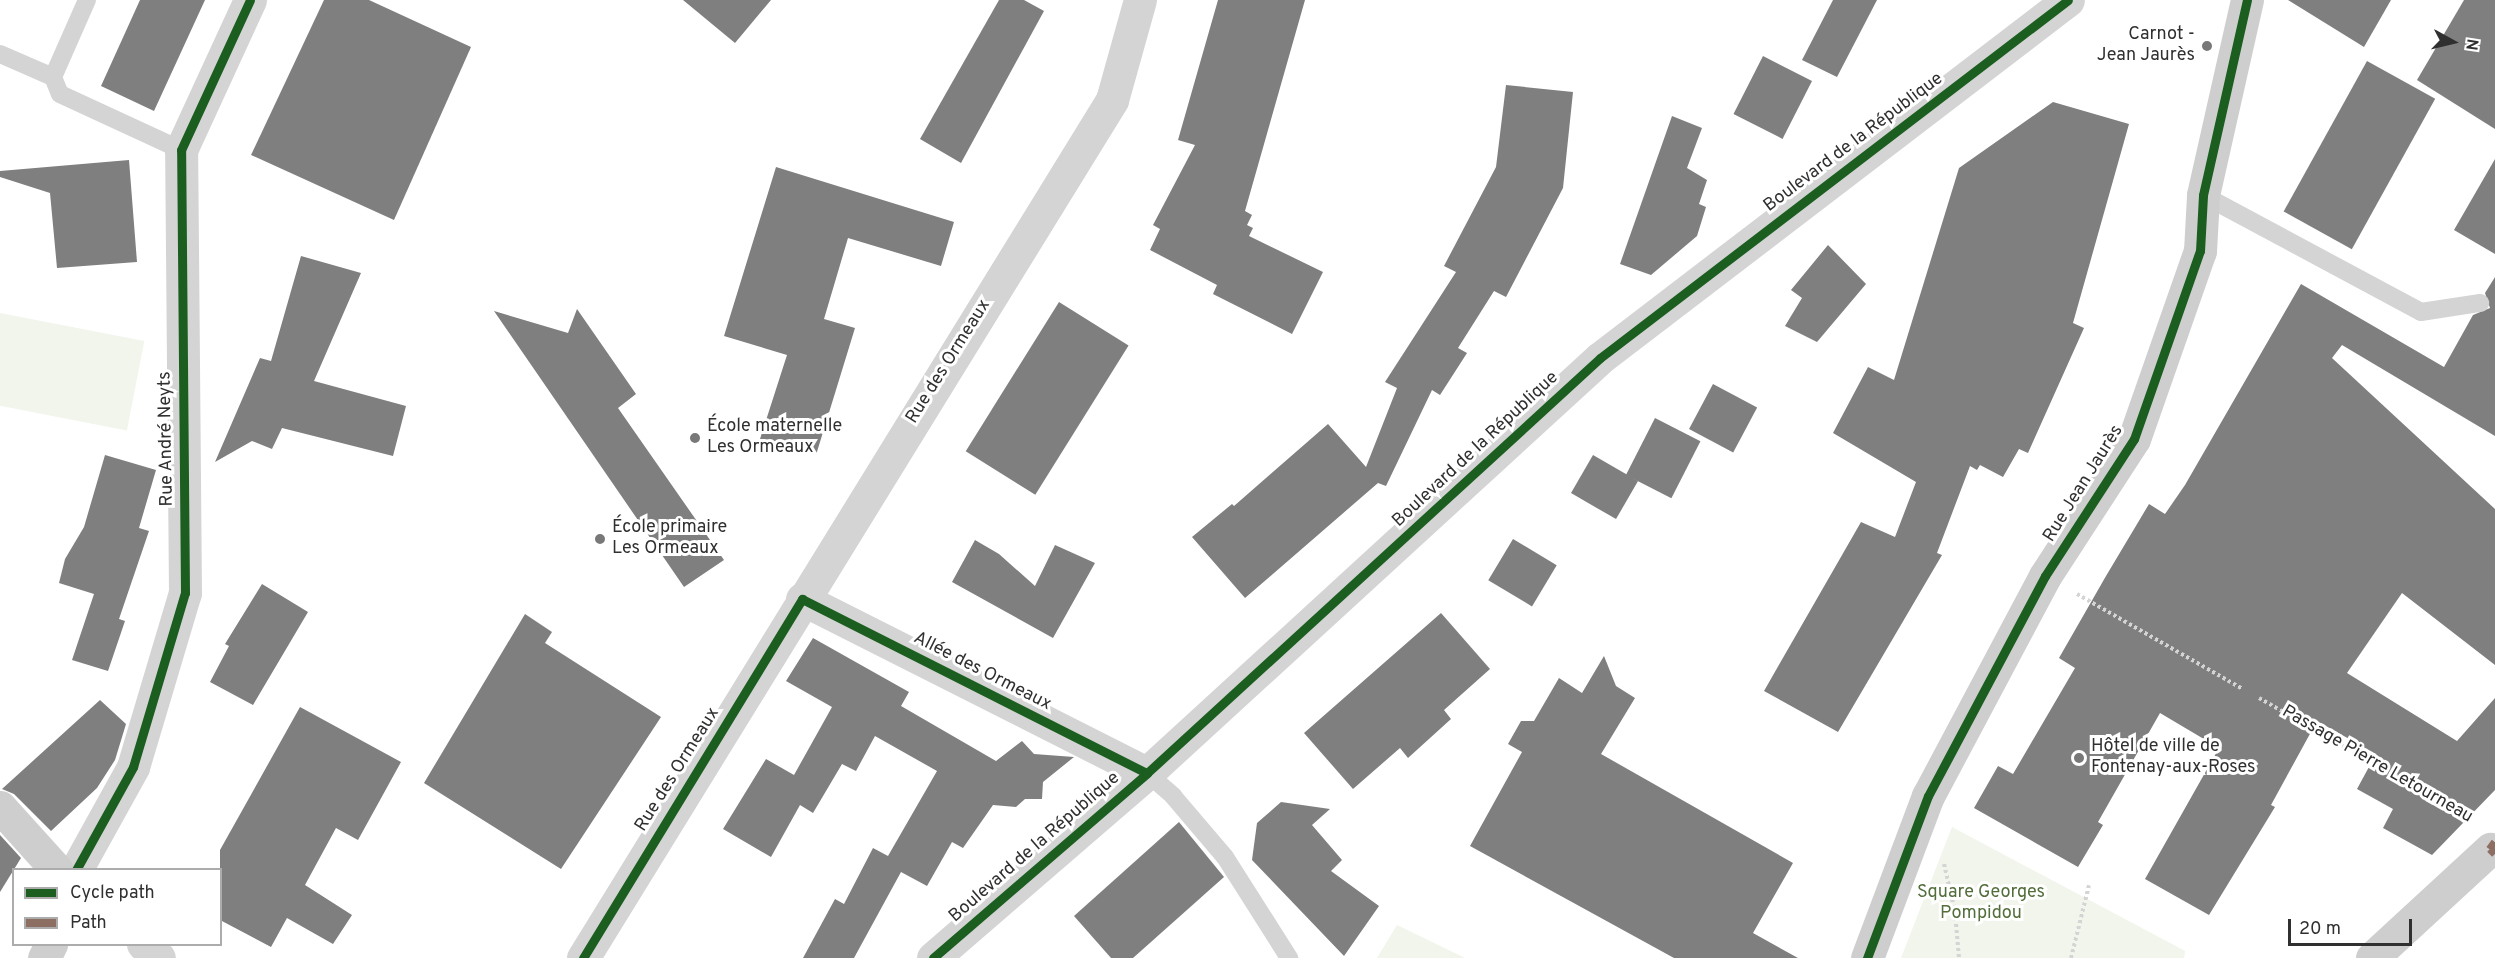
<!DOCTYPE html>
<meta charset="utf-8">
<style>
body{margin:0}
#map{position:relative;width:2495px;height:958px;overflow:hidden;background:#fff;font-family:Overpass,sans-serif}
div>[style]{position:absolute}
.green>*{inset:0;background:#f1f5ec;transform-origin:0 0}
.building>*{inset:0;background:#7f7f7f;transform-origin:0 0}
.path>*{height:4px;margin-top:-2px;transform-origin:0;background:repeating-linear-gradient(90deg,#d4d4d4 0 3px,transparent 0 6px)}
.lane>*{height:18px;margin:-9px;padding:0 9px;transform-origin:9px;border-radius:9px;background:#d4d4d4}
.street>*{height:33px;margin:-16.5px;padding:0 16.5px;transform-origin:16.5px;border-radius:16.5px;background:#d4d4d4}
.secondary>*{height:33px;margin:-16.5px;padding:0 16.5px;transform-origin:16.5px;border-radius:16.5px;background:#cecece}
.quiet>*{height:8px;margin-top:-4px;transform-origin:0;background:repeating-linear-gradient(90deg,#8d6e63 0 15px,transparent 0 23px)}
.cycleway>*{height:9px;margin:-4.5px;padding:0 4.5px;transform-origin:4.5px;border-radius:4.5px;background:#1b5e20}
.dots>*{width:16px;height:16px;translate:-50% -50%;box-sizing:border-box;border:3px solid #fff;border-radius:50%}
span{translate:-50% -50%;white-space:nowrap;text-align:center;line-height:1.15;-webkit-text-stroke:6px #fff;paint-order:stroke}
.poi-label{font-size:18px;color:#303030}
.right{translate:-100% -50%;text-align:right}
.left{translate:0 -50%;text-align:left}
.street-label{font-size:18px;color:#303030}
.park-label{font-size:18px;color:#536e3b}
.legend{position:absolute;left:12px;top:868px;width:210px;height:78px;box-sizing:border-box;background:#fff;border:2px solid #acacac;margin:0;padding:8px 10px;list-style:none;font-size:18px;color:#303030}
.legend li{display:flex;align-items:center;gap:12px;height:30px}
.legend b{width:30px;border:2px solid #acacac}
.north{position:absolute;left:2423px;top:12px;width:60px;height:60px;-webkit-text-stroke:4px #fff;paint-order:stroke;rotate:98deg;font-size:16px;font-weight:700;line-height:24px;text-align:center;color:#303030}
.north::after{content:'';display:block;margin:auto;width:21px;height:27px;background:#303030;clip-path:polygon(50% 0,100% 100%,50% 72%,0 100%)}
.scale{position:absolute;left:2288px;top:919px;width:124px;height:27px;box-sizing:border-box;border:3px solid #303030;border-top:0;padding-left:8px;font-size:18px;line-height:21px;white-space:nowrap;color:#303030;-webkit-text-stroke:4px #fff;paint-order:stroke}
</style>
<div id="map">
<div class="green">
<div style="left:0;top:313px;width:147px;height:91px;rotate:11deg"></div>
<div style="clip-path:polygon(1952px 827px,2185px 951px,2184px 958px,1901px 958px)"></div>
<div style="clip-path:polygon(1397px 925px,1465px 958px,1377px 958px)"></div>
</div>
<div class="building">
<div style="clip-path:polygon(140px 0,205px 0,154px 111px,101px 86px)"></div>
<div style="clip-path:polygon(324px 0,369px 0,471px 47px,394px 220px,251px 155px)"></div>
<div style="clip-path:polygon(683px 0,771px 0,735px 43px)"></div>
<div style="clip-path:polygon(999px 0,1024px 0,1044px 11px,961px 163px,920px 139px)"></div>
<div style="clip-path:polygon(1218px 0,1305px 0,1245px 211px,1252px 215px,1247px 225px,1253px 228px,1249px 236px,1323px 272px,1292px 334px,1213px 294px,1217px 285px,1150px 250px,1160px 229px,1153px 225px,1195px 145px,1178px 140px)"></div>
<div style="clip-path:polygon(1833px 0,1877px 0,1837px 77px,1802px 60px)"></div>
<div style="clip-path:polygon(2288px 0,2391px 0,2364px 47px)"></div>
<div style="clip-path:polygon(2464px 0,2495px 0,2495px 129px,2417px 80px)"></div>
<div style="left:1763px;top:56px;width:55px;height:65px;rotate:27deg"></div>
<div style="left:2367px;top:61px;width:78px;height:172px;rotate:29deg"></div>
<div style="clip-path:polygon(1506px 85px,1573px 92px,1563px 188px,1506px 297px,1494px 291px,1458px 348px,1467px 353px,1440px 395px,1432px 390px,1386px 486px,1378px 483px,1245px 598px,1192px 537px,1232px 504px,1234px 506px,1328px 424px,1366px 467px,1397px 388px,1385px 382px,1456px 272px,1444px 266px,1496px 167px)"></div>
<div style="clip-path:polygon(2053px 102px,2129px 124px,2073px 323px,2084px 328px,2028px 453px,2019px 449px,2003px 477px,1980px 465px,1977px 470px,1970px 466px,1937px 553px,1942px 555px,1838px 732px,1764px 691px,1861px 522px,1895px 537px,1916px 482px,1833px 433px,1868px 367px,1894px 380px,1959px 168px)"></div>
<div style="clip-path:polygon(1672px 116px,1702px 128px,1687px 168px,1707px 180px,1699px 204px,1706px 207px,1697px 236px,1651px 275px,1620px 264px)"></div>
<div style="clip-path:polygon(2495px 159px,2495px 254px,2454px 230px)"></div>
<div style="clip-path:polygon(129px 160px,137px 262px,57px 268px,50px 193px,0 177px,0 171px)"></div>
<div style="clip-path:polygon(776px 167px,954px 222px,941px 266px,848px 238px,824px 319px,855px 328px,816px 455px,760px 439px,787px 355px,724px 336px)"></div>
<div style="clip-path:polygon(1828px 245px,1866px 284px,1817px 342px,1785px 326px,1802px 298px,1791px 290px)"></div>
<div style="clip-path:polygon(301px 256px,361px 273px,314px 381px,406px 406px,393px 456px,282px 428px,272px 449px,252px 441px,215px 462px,260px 358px,271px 361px)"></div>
<div style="clip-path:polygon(2495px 277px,2495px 436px,2342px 345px,2332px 358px,2495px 509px,2495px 665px,2402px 593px,2347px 673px,2457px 741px,2495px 698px,2495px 790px,2432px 855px,2383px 828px,2393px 809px,2357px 789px,2376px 754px,2317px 721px,2271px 805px,2275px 807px,2209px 915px,2145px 879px,2219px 748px,2160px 713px,2098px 822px,2103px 825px,2078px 867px,1974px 808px,1998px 766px,2013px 774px,2075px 668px,2059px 658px,2106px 576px,2149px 504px,2165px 514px,2185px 485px,2301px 284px,2444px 367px,2473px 315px,2490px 308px,2485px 293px)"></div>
<div style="left:1059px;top:302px;width:82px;height:176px;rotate:32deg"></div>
<div style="clip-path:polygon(577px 309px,636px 394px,618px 408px,724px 560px,684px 587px,494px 311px,568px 333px)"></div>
<div style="left:1713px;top:384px;width:50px;height:51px;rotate:28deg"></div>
<div style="left:1655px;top:418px;width:51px;height:64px;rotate:27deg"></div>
<div style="clip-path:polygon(105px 455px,156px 470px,139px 528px,149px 531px,119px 619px,125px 621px,108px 671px,72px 660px,94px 594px,59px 583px,65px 559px,84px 527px)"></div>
<div style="left:1593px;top:455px;width:52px;height:44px;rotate:30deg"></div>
<div style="left:1513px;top:539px;width:51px;height:48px;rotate:31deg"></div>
<div style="clip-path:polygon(975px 540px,999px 554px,1035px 586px,1055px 545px,1095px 563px,1053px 638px,952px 582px)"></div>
<div style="clip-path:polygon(262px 584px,308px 612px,253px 705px,210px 682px,229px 646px,225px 644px)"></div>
<div style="clip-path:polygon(1441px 613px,1490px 669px,1444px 710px,1451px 719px,1408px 758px,1400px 748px,1353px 789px,1304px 733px)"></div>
<div style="clip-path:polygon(525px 614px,552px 632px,545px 643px,661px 717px,561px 869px,424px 783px)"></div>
<div style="clip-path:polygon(813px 638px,909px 692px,901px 706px,996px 761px,1022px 741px,1034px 754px,1074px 757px,1043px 782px,1042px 799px,1025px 799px,1016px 807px,993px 805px,963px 848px,952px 842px,927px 886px,901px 872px,854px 958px,803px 958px,835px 899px,844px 904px,873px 848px,888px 856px,937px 771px,875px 736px,856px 771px,842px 764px,813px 813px,800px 805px,771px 857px,723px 829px,766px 759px,794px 775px,832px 707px,786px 681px)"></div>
<div style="clip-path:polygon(1604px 656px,1616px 686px,1635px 698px,1601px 754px,1793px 863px,1753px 933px,1798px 958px,1674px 958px,1470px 846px,1522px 752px,1508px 744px,1521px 721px,1534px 721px,1559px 678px,1582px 693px)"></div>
<div style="clip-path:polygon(100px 700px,126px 724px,115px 760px,97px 788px,51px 831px,14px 794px,2px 789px)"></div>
<div style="clip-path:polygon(300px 707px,401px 762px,358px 840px,336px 828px,305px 885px,352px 915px,333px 944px,287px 918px,271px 947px,220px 920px,220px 850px)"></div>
<div style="clip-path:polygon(1281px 802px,1330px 809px,1312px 825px,1342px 860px,1331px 871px,1379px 906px,1344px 956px,1252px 860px,1257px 823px)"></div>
<div style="clip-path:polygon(1179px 822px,1224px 877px,1133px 958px,1111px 958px,1074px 916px)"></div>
<div style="clip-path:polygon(0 835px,21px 858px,0 892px)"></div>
</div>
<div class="path">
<div style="left:2077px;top:594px;width:191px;rotate:29.8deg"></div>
<div style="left:2259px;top:698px;width:243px;rotate:29.6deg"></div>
<div style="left:1944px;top:864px;width:49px;rotate:77.1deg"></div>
<div style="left:1955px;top:912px;width:46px;rotate:85deg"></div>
<div style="left:2071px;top:958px;width:75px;rotate:-76.1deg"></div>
</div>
<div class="lane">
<div style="left:0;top:54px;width:58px;rotate:23.5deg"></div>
<div style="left:53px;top:77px;width:18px;rotate:68deg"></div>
<div style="left:60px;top:94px;width:133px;rotate:24.8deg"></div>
<div style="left:53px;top:77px;width:84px;rotate:-66.2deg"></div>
<div style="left:2203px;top:195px;width:247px;rotate:28.2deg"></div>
<div style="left:2421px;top:312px;width:60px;rotate:-8.7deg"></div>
<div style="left:1147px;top:773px;width:35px;rotate:41deg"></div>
<div style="left:1173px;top:796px;width:80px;rotate:49.6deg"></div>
<div style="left:1225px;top:857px;width:120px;rotate:57.6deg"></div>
</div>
<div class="street">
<div style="left:802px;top:599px;width:386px;rotate:26.8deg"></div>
<div style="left:76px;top:870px;width:118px;rotate:-61deg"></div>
<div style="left:133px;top:767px;width:182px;rotate:-73.4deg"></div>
<div style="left:185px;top:593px;width:443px;rotate:-90.5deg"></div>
<div style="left:181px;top:150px;width:165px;rotate:-65.3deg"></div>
<div style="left:143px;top:944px;width:21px;rotate:41deg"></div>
<div style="left:583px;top:958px;width:1008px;rotate:-58.34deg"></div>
<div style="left:1112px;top:100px;width:104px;rotate:-74.4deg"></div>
<div style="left:933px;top:958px;width:283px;rotate:-40.8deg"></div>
<div style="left:1147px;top:773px;width:614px;rotate:-42.49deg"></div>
<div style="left:1600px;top:358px;width:589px;rotate:-37.41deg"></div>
</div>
<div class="secondary">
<div style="left:0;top:807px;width:85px;rotate:47.9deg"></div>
<div style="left:44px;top:958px;width:16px;rotate:-63deg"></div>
<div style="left:1867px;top:958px;width:173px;rotate:-69.4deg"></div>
<div style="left:1928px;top:796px;width:249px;rotate:-62deg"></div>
<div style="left:2045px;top:576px;width:163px;rotate:-57deg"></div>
<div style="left:2134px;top:439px;width:199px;rotate:-70.7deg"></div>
<div style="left:2200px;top:251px;width:56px;rotate:-86.9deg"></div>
<div style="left:2203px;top:195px;width:200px;rotate:-77.3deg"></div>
<div style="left:2372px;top:958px;width:161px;rotate:-42.7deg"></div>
</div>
<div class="quiet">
<div style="left:2495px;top:842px;width:9px;rotate:126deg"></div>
<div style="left:2490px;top:849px;width:7px;rotate:45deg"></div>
</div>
<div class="cycleway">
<div style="left:76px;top:870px;width:118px;rotate:-61deg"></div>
<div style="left:133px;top:767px;width:182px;rotate:-73.4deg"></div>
<div style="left:185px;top:593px;width:443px;rotate:-90.5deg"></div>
<div style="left:181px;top:150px;width:165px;rotate:-65.3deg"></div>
<div style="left:583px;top:958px;width:421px;rotate:-58.6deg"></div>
<div style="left:802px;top:599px;width:386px;rotate:26.8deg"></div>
<div style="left:933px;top:958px;width:283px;rotate:-40.8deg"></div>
<div style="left:1147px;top:773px;width:614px;rotate:-42.49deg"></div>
<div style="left:1600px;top:358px;width:589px;rotate:-37.41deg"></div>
<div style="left:1867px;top:958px;width:173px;rotate:-69.4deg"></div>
<div style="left:1928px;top:796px;width:249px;rotate:-62deg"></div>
<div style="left:2045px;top:576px;width:163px;rotate:-57deg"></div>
<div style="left:2134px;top:439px;width:199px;rotate:-70.7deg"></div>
<div style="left:2200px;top:251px;width:56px;rotate:-86.9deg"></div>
<div style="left:2203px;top:195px;width:200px;rotate:-77.3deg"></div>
</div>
<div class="dots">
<div style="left:2207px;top:46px;background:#787878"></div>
<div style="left:695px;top:438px;background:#787878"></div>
<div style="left:600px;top:539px;background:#787878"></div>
<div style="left:2079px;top:758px;background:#787878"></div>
</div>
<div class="poi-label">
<span class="right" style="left:2195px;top:46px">Carnot -<br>Jean Jaurès</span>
<span class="left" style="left:707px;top:438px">École maternelle<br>Les Ormeaux</span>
<span class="left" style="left:612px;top:539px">École primaire<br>Les Ormeaux</span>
<span class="left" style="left:2091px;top:758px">Hôtel de ville de<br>Fontenay-aux-Roses</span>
</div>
<div class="street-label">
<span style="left:1854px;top:143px;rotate:-37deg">Boulevard de la République</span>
<span style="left:949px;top:362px;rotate:-58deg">Rue des Ormeaux</span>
<span style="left:167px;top:439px;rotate:-91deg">Rue André Neyts</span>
<span style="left:1476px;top:450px;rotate:-43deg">Boulevard de la République</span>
<span style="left:2084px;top:484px;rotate:-58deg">Rue Jean Jaurès</span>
<span style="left:982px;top:672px;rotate:27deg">Allée des Ormeaux</span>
<span style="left:2377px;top:765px;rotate:30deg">Passage Pierre Letourneau</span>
<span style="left:678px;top:770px;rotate:-58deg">Rue des Ormeaux</span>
<span style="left:1035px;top:848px;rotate:-41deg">Boulevard de la République</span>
</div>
<div class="park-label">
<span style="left:1981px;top:904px">Square Georges<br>Pompidou</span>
</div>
<ul class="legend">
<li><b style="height:8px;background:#1b5e20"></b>Cycle path</li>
<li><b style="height:8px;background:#8d6e63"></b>Path</li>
</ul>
<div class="north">N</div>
<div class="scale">20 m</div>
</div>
